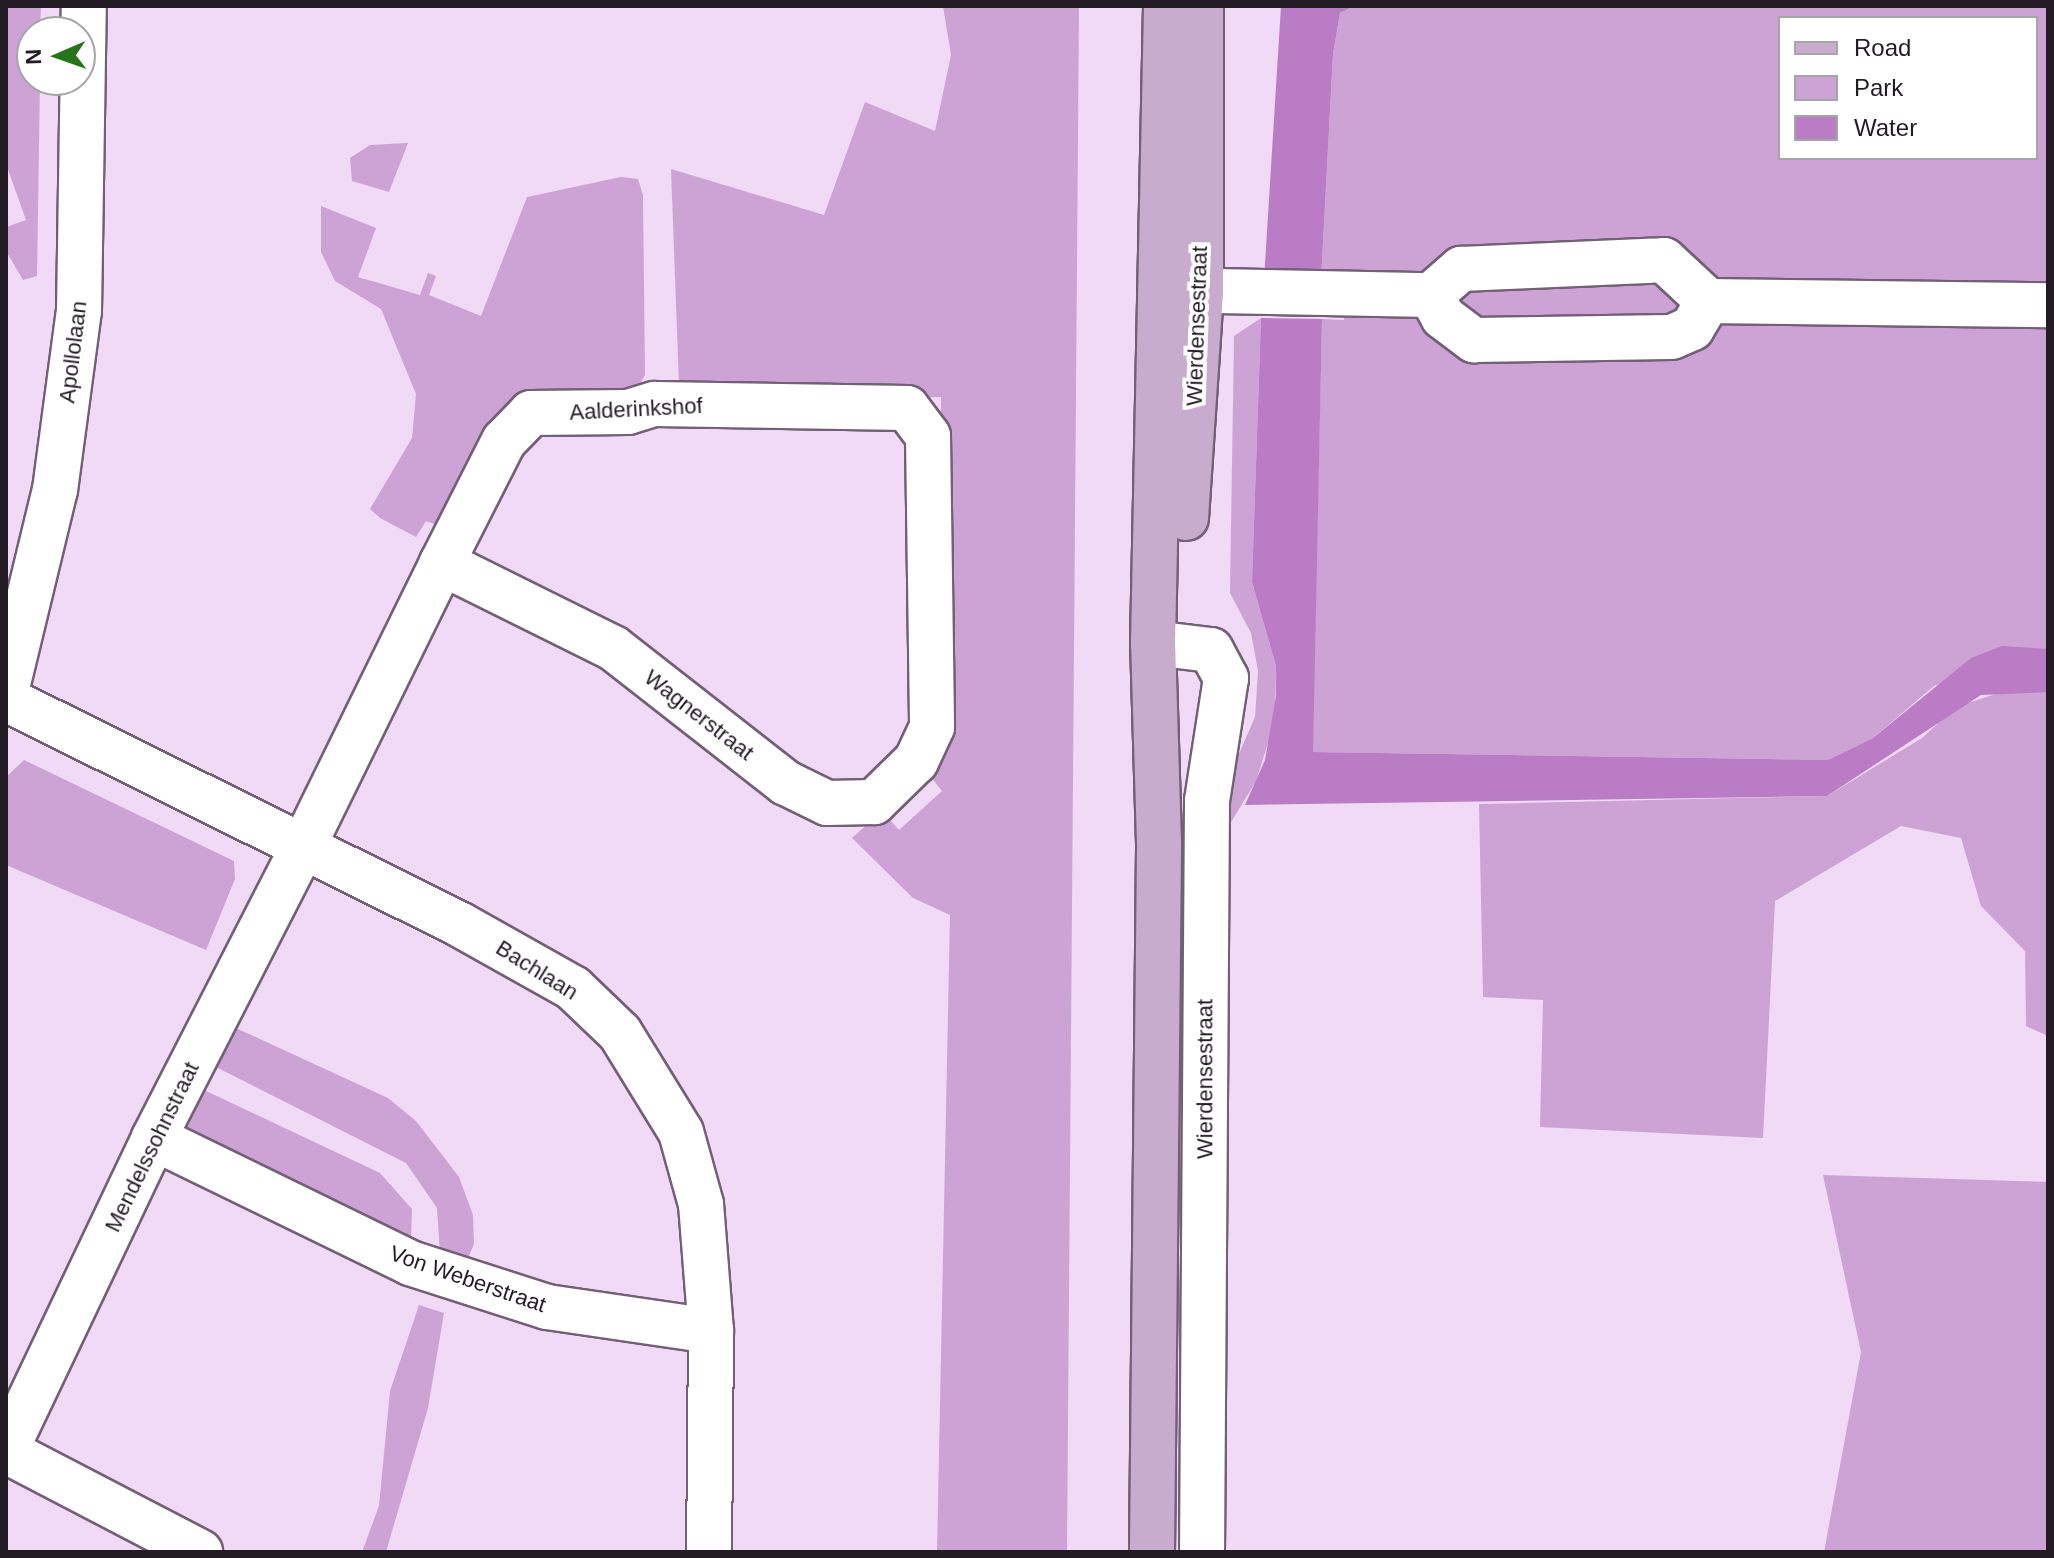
<!DOCTYPE html>
<style>
body{margin:0}
#map{position:relative;width:2054px;height:1558px;overflow:hidden;background:#f1daf5;font-family:Arial,sans-serif}
div>[style]{position:absolute}
.green>*{inset:0;background:#cca3d4}
.water>*{inset:0;background:#b97cc5}
.roads{filter:drop-shadow(2px 0 #735f76) drop-shadow(-2px 0 #735f76) drop-shadow(0 2px #735f76) drop-shadow(0 -2px #735f76)}
.minor>*{height:44px;margin:-22px;padding:0 22px;transform-origin:22px;border-radius:22px;background:#fff}
.major>*{height:44px;margin:-22px;padding:0 22px;transform-origin:22px;border-radius:22px;background:#c8accd}
span{translate:-50% -50%;white-space:nowrap;text-align:center;line-height:1.15;-webkit-text-stroke:8px #fff;paint-order:stroke}
.street-label{font-size:22px;color:#231b24}
.frame{position:absolute;inset:0;border:8px solid #231b24;pointer-events:none}
.legend{position:absolute;left:1778px;top:16px;width:260px;height:144px;box-sizing:border-box;background:#fff;border:2px solid #a7a4a7;margin:0;padding:10px 14px;list-style:none;font-size:24px;color:#231b24}
.legend li{display:flex;align-items:center;gap:16px;height:40px}
.legend b{width:40px;border:2px solid #a7a4a7}
.north{position:absolute;left:16px;top:16px;width:80px;height:80px;box-sizing:border-box;background:#fff;border:2px solid #a7a4a7;border-radius:50%;rotate:268deg;font-size:22px;font-weight:700;line-height:32px;text-align:center;color:#231b24}
.north::after{content:'';display:block;margin:auto;width:28px;height:36px;background:#28741b;clip-path:polygon(50% 0,100% 100%,50% 72%,0 100%)}
</style>
<div id="map">
<div class="green">
<div style="clip-path:polygon(6px 6px,41px 6px,40px 32px,32px 32px,32px 80px,40px 80px,37px 276px,23px 280px,6px 251px,6px 227px,26px 220px,6px 164px)"></div>
<div style="clip-path:polygon(943px 6px,1079px 6px,1067px 1552px,937px 1552px,950px 915px,913px 898px,852px 838px,882px 811px,899px 830px,942px 791px,926px 771px,944px 734px,941px 397px,690px 399px,679px 385px,671px 169px,824px 215px,865px 102px,935px 131px,951px 55px)"></div>
<div style="clip-path:polygon(evenodd,1354px 6px,2048px 6px,2048px 649px,1934px 686px,1873px 738px,1828px 760px,1312px 752px,1322px 319px,1344px 320px,1344px 279px,1321px 280px,1333px 54px,1340px 13px,1354px 6px,1780px 18px,2036px 18px,2036px 158px,1780px 158px,1780px 18px)"></div>
<div style="clip-path:polygon(408px 143px,389px 192px,352px 181px,350px 158px,370px 145px)"></div>
<div style="clip-path:polygon(621px 177px,638px 179px,643px 195px,645px 375px,638px 387px,626px 399px,565px 400px,440px 526px,426px 521px,416px 537px,380px 518px,370px 509px,412px 438px,416px 394px,381px 309px,335px 281px,321px 252px,321px 206px,376px 228px,358px 277px,420px 295px,428px 273px,436px 276px,429px 295px,481px 316px,527px 197px)"></div>
<div style="clip-path:polygon(1261px 318px,1252px 582px,1276px 666px,1275px 721px,1256px 781px,1227px 829px,1231px 772px,1255px 717px,1258px 671px,1251px 633px,1230px 593px,1234px 336px)"></div>
<div style="clip-path:polygon(2010px 689px,2048px 692px,2048px 1036px,2026px 1026px,2025px 951px,1981px 906px,1961px 838px,1901px 826px,1775px 901px,1763px 1138px,1540px 1127px,1543px 1000px,1483px 997px,1479px 804px,1827px 796px,1922px 738px,1956px 707px)"></div>
<div style="clip-path:polygon(24px 760px,234px 861px,235px 879px,206px 950px,6px 865px,6px 777px)"></div>
<div style="clip-path:polygon(225px 1023px,388px 1098px,416px 1121px,459px 1177px,473px 1215px,474px 1244px,463px 1270px,440px 1253px,437px 1208px,406px 1163px,218px 1068px,210px 1057px)"></div>
<div style="clip-path:polygon(204px 1090px,380px 1173px,412px 1209px,411px 1239px,177px 1131px,193px 1095px)"></div>
<div style="clip-path:polygon(1823px 1175px,2048px 1182px,2048px 1552px,1824px 1552px,1861px 1352px)"></div>
<div style="clip-path:polygon(419px 1305px,444px 1313px,428px 1408px,386px 1552px,362px 1552px,379px 1506px,390px 1391px)"></div>
</div>
<div class="water">
<div style="clip-path:polygon(1281px 6px,1354px 6px,1340px 13px,1333px 54px,1321px 280px,1264px 280px)"></div>
<div style="clip-path:polygon(1261px 318px,1322px 319px,1313px 752px,1828px 760px,1873px 738px,1971px 658px,2002px 646px,2048px 649px,2048px 692px,1981px 695px,1827px 796px,1245px 805px,1265px 760px,1276px 696px,1276px 666px,1252px 582px)"></div>
</div>
<div class="roads">
<div class="minor">
<div style="left:1164px;top:290px;width:267px;rotate:1.1deg"></div>
<div style="left:1431px;top:295px;width:40px;rotate:-41deg"></div>
<div style="left:1461px;top:269px;width:203px;rotate:-2.5deg"></div>
<div style="left:1664px;top:260px;width:60px;rotate:43deg"></div>
<div style="left:1431px;top:295px;width:25px;rotate:61deg"></div>
<div style="left:1443px;top:317px;width:39px;rotate:37deg"></div>
<div style="left:1474px;top:340px;width:198px;rotate:-0.9deg"></div>
<div style="left:1672px;top:337px;width:22px;rotate:-24deg"></div>
<div style="left:1692px;top:328px;width:31px;rotate:-59deg"></div>
<div style="left:1708px;top:301px;width:340px;rotate:0.7deg"></div>
<div style="left:1153px;top:643px;width:58px;rotate:6.9deg"></div>
<div style="left:1211px;top:650px;width:32px;rotate:62deg"></div>
<div style="left:1226px;top:678px;width:124px;rotate:98.8deg"></div>
<div style="left:1207px;top:801px;width:751px;rotate:90.38deg"></div>
<div style="left:6px;top:692px;width:208px;rotate:-76.4deg"></div>
<div style="left:55px;top:490px;width:181px;rotate:-82.4deg"></div>
<div style="left:79px;top:311px;width:305px;rotate:-89.1deg"></div>
<div style="left:6px;top:699px;width:506px;rotate:26.41deg"></div>
<div style="left:459px;top:924px;width:131px;rotate:29.3deg"></div>
<div style="left:573px;top:988px;width:65px;rotate:43.8deg"></div>
<div style="left:620px;top:1033px;width:116px;rotate:58.4deg"></div>
<div style="left:681px;top:1132px;width:75px;rotate:74.5deg"></div>
<div style="left:701px;top:1204px;width:127px;rotate:85.5deg"></div>
<div style="left:711px;top:1331px;width:221px;rotate:90.5deg"></div>
<div style="left:154px;top:1138px;width:285px;rotate:26deg"></div>
<div style="left:410px;top:1263px;width:144px;rotate:17.8deg"></div>
<div style="left:547px;top:1307px;width:166px;rotate:8.3deg"></div>
<div style="left:6px;top:1450px;width:345px;rotate:-64.6deg"></div>
<div style="left:154px;top:1138px;width:327px;rotate:-62.9deg"></div>
<div style="left:303px;top:847px;width:316px;rotate:-63.9deg"></div>
<div style="left:442px;top:563px;width:137px;rotate:-63.1deg"></div>
<div style="left:504px;top:441px;width:39px;rotate:-46deg"></div>
<div style="left:531px;top:413px;width:97px;rotate:-0.6deg"></div>
<div style="left:628px;top:412px;width:28px;rotate:-17deg"></div>
<div style="left:655px;top:404px;width:252px;rotate:0.9deg"></div>
<div style="left:907px;top:408px;width:35px;rotate:53deg"></div>
<div style="left:928px;top:436px;width:291px;rotate:89.2deg"></div>
<div style="left:932px;top:727px;width:38px;rotate:115deg"></div>
<div style="left:916px;top:761px;width:59px;rotate:135.7deg"></div>
<div style="left:874px;top:802px;width:47px;rotate:178.8deg"></div>
<div style="left:827px;top:803px;width:46px;rotate:-154deg"></div>
<div style="left:786px;top:783px;width:219px;rotate:-142deg"></div>
<div style="left:613px;top:648px;width:191px;rotate:-153.6deg"></div>
<div style="left:6px;top:1451px;width:219px;rotate:27.5deg"></div>
</div>
<div class="major">
<div style="left:1186px;top:518px;width:225px;rotate:-86.2deg"></div>
<div style="left:1201px;top:293px;width:287px;rotate:-90deg"></div>
<div style="left:1152px;top:1552px;width:709px;rotate:-89.43deg"></div>
<div style="left:1159px;top:843px;width:200px;rotate:-91.7deg"></div>
<div style="left:1153px;top:643px;width:637px;rotate:-88.83deg"></div>
</div>
</div>
<div class="street-label">
<span style="left:1197px;top:326px;rotate:-88deg">Wierdensestraat</span>
<span style="left:73px;top:352px;rotate:-83deg">Apollolaan</span>
<span style="left:636px;top:409px;rotate:-3deg">Aalderinkshof</span>
<span style="left:699px;top:715px;rotate:38deg">Wagnerstraat</span>
<span style="left:537px;top:970px;rotate:32deg">Bachlaan</span>
<span style="left:1205px;top:1079px;rotate:-90deg">Wierdensestraat</span>
<span style="left:152px;top:1147px;rotate:-64deg">Mendelssohnstraat</span>
<span style="left:468px;top:1279px;rotate:19deg">Von Weberstraat</span>
</div>
<div class="frame"></div>
<ul class="legend">
<li><b style="height:10px;background:#c8accd"></b>Road</li>
<li><b style="height:22px;background:#cca3d4"></b>Park</li>
<li><b style="height:22px;background:#b97cc5"></b>Water</li>
</ul>
<div class="north">N</div>
</div>
